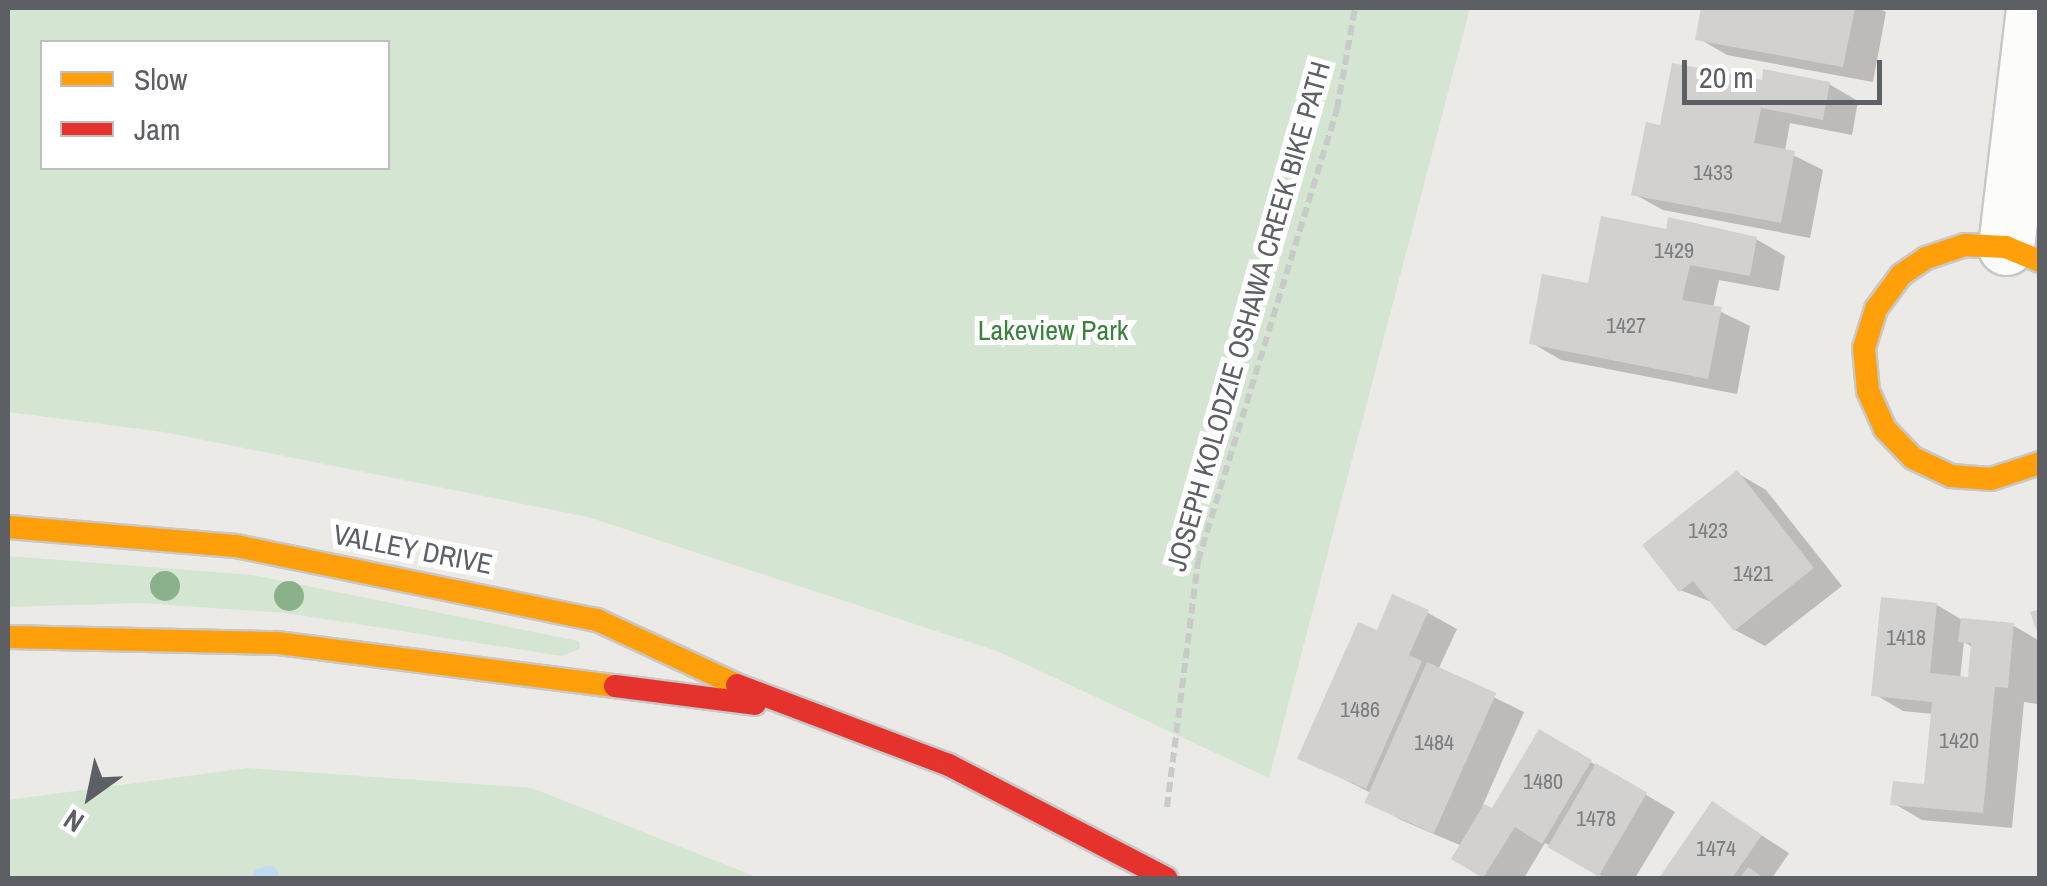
<!DOCTYPE html>
<style>
body{margin:0}
#map{position:relative;width:2047px;height:886px;overflow:hidden;background:#ebeae6;font-family:"Archivo Narrow",sans-serif}
div>[style]{position:absolute}
.green>*{inset:0;background:#d4e6d2}
.shadow>*{inset:0;background:#0003}
.stream>*{height:20px;margin:-10px;padding:0 10px;transform-origin:10px;border-radius:10px;background:#bddbf3}
.building>*{inset:0;background:#d2d1cf;transform-origin:0 0}
.path>*{height:6px;margin-top:-3px;transform-origin:0;background:repeating-linear-gradient(90deg,#c8ccc9 0 10px,transparent 0 15px)}
.roads{filter:drop-shadow(2px 0 #c8c8c8) drop-shadow(-2px 0 #c8c8c8) drop-shadow(0 2px #c8c8c8) drop-shadow(0 -2px #c8c8c8)}
.street>*{height:55px;margin:-27.5px;padding:0 27.5px;transform-origin:27.5px;border-radius:27.5px;background:#fcfcfb}
.slow>*{height:22px;margin:-11px;padding:0 11px;transform-origin:11px;border-radius:11px;background:#ff9f0a}
.jam>*{height:22px;margin:-11px;padding:0 11px;transform-origin:11px;border-radius:11px;background:#e5322d}
.trees>*{width:30px;height:30px;margin:-15px;border-radius:50%;background:#8bb18a}
span{translate:-50% -50%;white-space:nowrap;text-align:center;line-height:1.15;-webkit-text-stroke:10px #fff;paint-order:stroke}
.number-label{font-size:22px;color:#7b7d7f}
.number-label span{-webkit-text-stroke-width:0}
.street-label{font-size:28px;color:#5c5f63}
.park-label{font-size:28px;color:#3c823f}
.frame{position:absolute;inset:0;border:10px solid #5c5f63;pointer-events:none}
.legend{position:absolute;left:40px;top:40px;width:350px;height:130px;box-sizing:border-box;background:#fff;border:2px solid #bebfc1;margin:0;padding:12px 18px;list-style:none;font-size:30px;color:#5c5f63}
.legend li{display:flex;align-items:center;gap:20px;height:50px}
.legend b{width:50px;border:2px solid #bebfc1}
.north{position:absolute;left:40px;top:746px;width:100px;height:100px;-webkit-text-stroke:8px #fff;paint-order:stroke;rotate:213deg;font-size:28px;font-weight:700;line-height:40px;text-align:center;color:#5c5f63}
.north::after{content:'';display:block;margin:auto;width:35px;height:45px;background:#5c5f63;clip-path:polygon(50% 0,100% 100%,50% 72%,0 100%)}
.scale{position:absolute;left:1682px;top:60px;width:200px;height:45px;box-sizing:border-box;border:5px solid #5c5f63;border-top:0;padding-left:12px;font-size:30px;line-height:35px;white-space:nowrap;color:#5c5f63;-webkit-text-stroke:8px #fff;paint-order:stroke}
</style>
<div id="map">
<div class="green">
<div style="clip-path:polygon(evenodd,8px 8px,1470px 8px,1269px 778px,997px 651px,588px 517px,164px 432px,8px 412px,8px 8px,388px 42px,388px 168px,42px 168px,42px 42px,388px 42px)"></div>
<div style="clip-path:polygon(8px 556px,253px 575px,579px 641px,580px 649px,562px 656px,286px 613px,141px 603px,8px 607px)"></div>
<div style="clip-path:polygon(248px 768px,532px 788px,759px 878px,8px 878px,8px 800px)"></div>
</div>
<div class="shadow">
<div style="clip-path:polygon(1703px 8px,1877px 8px,1886px 12px,1873px 82px,1727px 55px,1698px 38px)"></div>
<div style="clip-path:polygon(1764px 83px,1829px 84px,1858px 101px,1852px 135px,1790px 123px,1785px 151px,1823px 170px,1810px 238px,1663px 210px,1634px 194px,1662px 128px)"></div>
<div style="clip-path:polygon(1668px 232px,1756px 239px,1785px 256px,1779px 291px,1719px 280px,1713px 308px,1750px 326px,1737px 394px,1561px 360px,1532px 343px,1590px 286px)"></div>
<div style="clip-path:polygon(1737px 473px,1766px 490px,1842px 586px,1765px 646px,1735px 630px,1714px 603px,1680px 590px)"></div>
<div style="clip-path:polygon(evenodd,1937px 605px,1964px 621px,2014px 626px,2040px 641px,2037px 704px,2024px 702px,2012px 828px,1922px 820px,1893px 803px,1926px 787px,1933px 714px,1903px 711px,1874px 694px,1937px 605px,1964px 642px,1974px 648px,1970px 680px,1960px 679px,1964px 642px)"></div>
<div style="clip-path:polygon(1428px 613px,1457px 629px,1438px 670px,1524px 712px,1482px 807px,1493px 812px,1540px 732px,1675px 812px,1635px 878px,1605px 878px,1545px 843px,1524px 878px,1488px 878px,1454px 858px,1462px 846px,1401px 820px,1372px 803px,1375px 795px,1301px 758px,1378px 633px)"></div>
<div style="clip-path:polygon(1713px 804px,1789px 853px,1772px 878px,1662px 878px)"></div>
</div>
<div class="stream">
<div style="left:262px;top:878px;width:7px;rotate:-16deg"></div>
</div>
<div class="building">
<div style="clip-path:polygon(1701px 8px,1855px 8px,1843px 67px,1695px 40px)"></div>
<div style="clip-path:polygon(1672px 63px,1762px 80px,1763px 69px,1830px 82px,1823px 120px,1761px 108px,1754px 143px,1795px 151px,1781px 223px,1631px 195px,1646px 122px,1660px 125px)"></div>
<div style="clip-path:polygon(1601px 216px,1666px 229px,1668px 217px,1757px 237px,1750px 276px,1690px 265px,1682px 300px,1722px 307px,1708px 379px,1529px 344px,1542px 274px,1588px 283px)"></div>
<div style="clip-path:polygon(1737px 470px,1814px 568px,1734px 631px,1693px 581px,1679px 592px,1642px 545px)"></div>
<div style="clip-path:polygon(1392px 594px,1429px 610px,1409px 655px,1422px 661px,1366px 789px,1297px 759px,1358px 622px,1377px 630px)"></div>
<div style="clip-path:polygon(1881px 597px,1937px 603px,1930px 673px,1968px 677px,1971px 643px,1958px 642px,1961px 618px,2014px 623px,2008px 688px,1995px 687px,1983px 813px,1890px 805px,1893px 781px,1924px 784px,1932px 702px,1871px 696px)"></div>
<div style="clip-path:polygon(2040px 609px,2040px 637px,2039px 637px,2030px 612px)"></div>
<div style="left:1427px;top:662px;width:76px;height:154px;rotate:24deg"></div>
<div style="clip-path:polygon(1539px 729px,1592px 760px,1542px 844px,1515px 827px,1483px 878px,1451px 859px,1484px 804px,1492px 808px)"></div>
<div style="left:1596px;top:763px;width:59px;height:97px;rotate:30deg"></div>
<div style="clip-path:polygon(1712px 801px,1762px 835px,1732px 878px,1659px 878px)"></div>
<div style="clip-path:polygon(1748px 867px,1764px 878px,1740px 878px)"></div>
</div>
<div class="path">
<div style="left:1167px;top:807px;width:248px;rotate:-82.8deg"></div>
<div style="left:1198px;top:561px;width:473px;rotate:-72.9deg"></div>
<div style="left:1337px;top:109px;width:103px;rotate:-79.9deg"></div>
</div>
<div class="roads">
<div class="street">
<div style="left:2006px;top:247px;width:241px;rotate:-83.3deg"></div>
</div>
<div class="slow">
<div style="left:2040px;top:261px;width:37px;rotate:-158deg"></div>
<div style="left:2006px;top:247px;width:41px;rotate:-177.2deg"></div>
<div style="left:1965px;top:245px;width:41px;rotate:161.6deg"></div>
<div style="left:1926px;top:258px;width:30px;rotate:146deg"></div>
<div style="left:1901px;top:275px;width:42px;rotate:126.3deg"></div>
<div style="left:1876px;top:309px;width:41px;rotate:107.1deg"></div>
<div style="left:1864px;top:348px;width:43px;rotate:84.7deg"></div>
<div style="left:1868px;top:391px;width:42px;rotate:65.9deg"></div>
<div style="left:1885px;top:429px;width:40px;rotate:46deg"></div>
<div style="left:1913px;top:458px;width:42px;rotate:25.3deg"></div>
<div style="left:1951px;top:476px;width:40px;rotate:4.3deg"></div>
<div style="left:1991px;top:479px;width:52px;rotate:-18.1deg"></div>
<div style="left:8px;top:527px;width:229px;rotate:4.8deg"></div>
<div style="left:236px;top:546px;width:369px;rotate:11.6deg"></div>
<div style="left:597px;top:620px;width:154px;rotate:24.9deg"></div>
<div style="left:8px;top:637px;width:270px;rotate:1.3deg"></div>
<div style="left:278px;top:643px;width:340px;rotate:7.3deg"></div>
</div>
<div class="jam">
<div style="left:737px;top:685px;width:227px;rotate:20.7deg"></div>
<div style="left:949px;top:765px;width:245px;rotate:27.5deg"></div>
<div style="left:615px;top:686px;width:141px;rotate:7.3deg"></div>
</div>
</div>
<div class="trees">
<div style="left:165px;top:586px"></div>
<div style="left:289px;top:596px"></div>
</div>
<div class="number-label">
<span style="left:1713px;top:173px">1433</span>
<span style="left:1674px;top:251px">1429</span>
<span style="left:1626px;top:326px">1427</span>
<span style="left:1708px;top:531px">1423</span>
<span style="left:1753px;top:574px">1421</span>
<span style="left:1906px;top:638px">1418</span>
<span style="left:1360px;top:710px">1486</span>
<span style="left:1959px;top:741px">1420</span>
<span style="left:1434px;top:743px">1484</span>
<span style="left:1543px;top:782px">1480</span>
<span style="left:1596px;top:819px">1478</span>
<span style="left:1716px;top:849px">1474</span>
</div>
<div class="street-label">
<span style="left:1248px;top:316px;rotate:-74deg">JOSEPH KOLODZIE OSHAWA CREEK BIKE PATH</span>
<span style="left:413px;top:549px;rotate:11deg">VALLEY DRIVE</span>
</div>
<div class="park-label">
<span style="left:1053px;top:330px">Lakeview Park</span>
</div>
<div class="frame"></div>
<ul class="legend">
<li><b style="height:12px;background:#ff9f0a"></b>Slow</li>
<li><b style="height:12px;background:#e5322d"></b>Jam</li>
</ul>
<div class="north">N</div>
<div class="scale">20 m</div>
</div>
